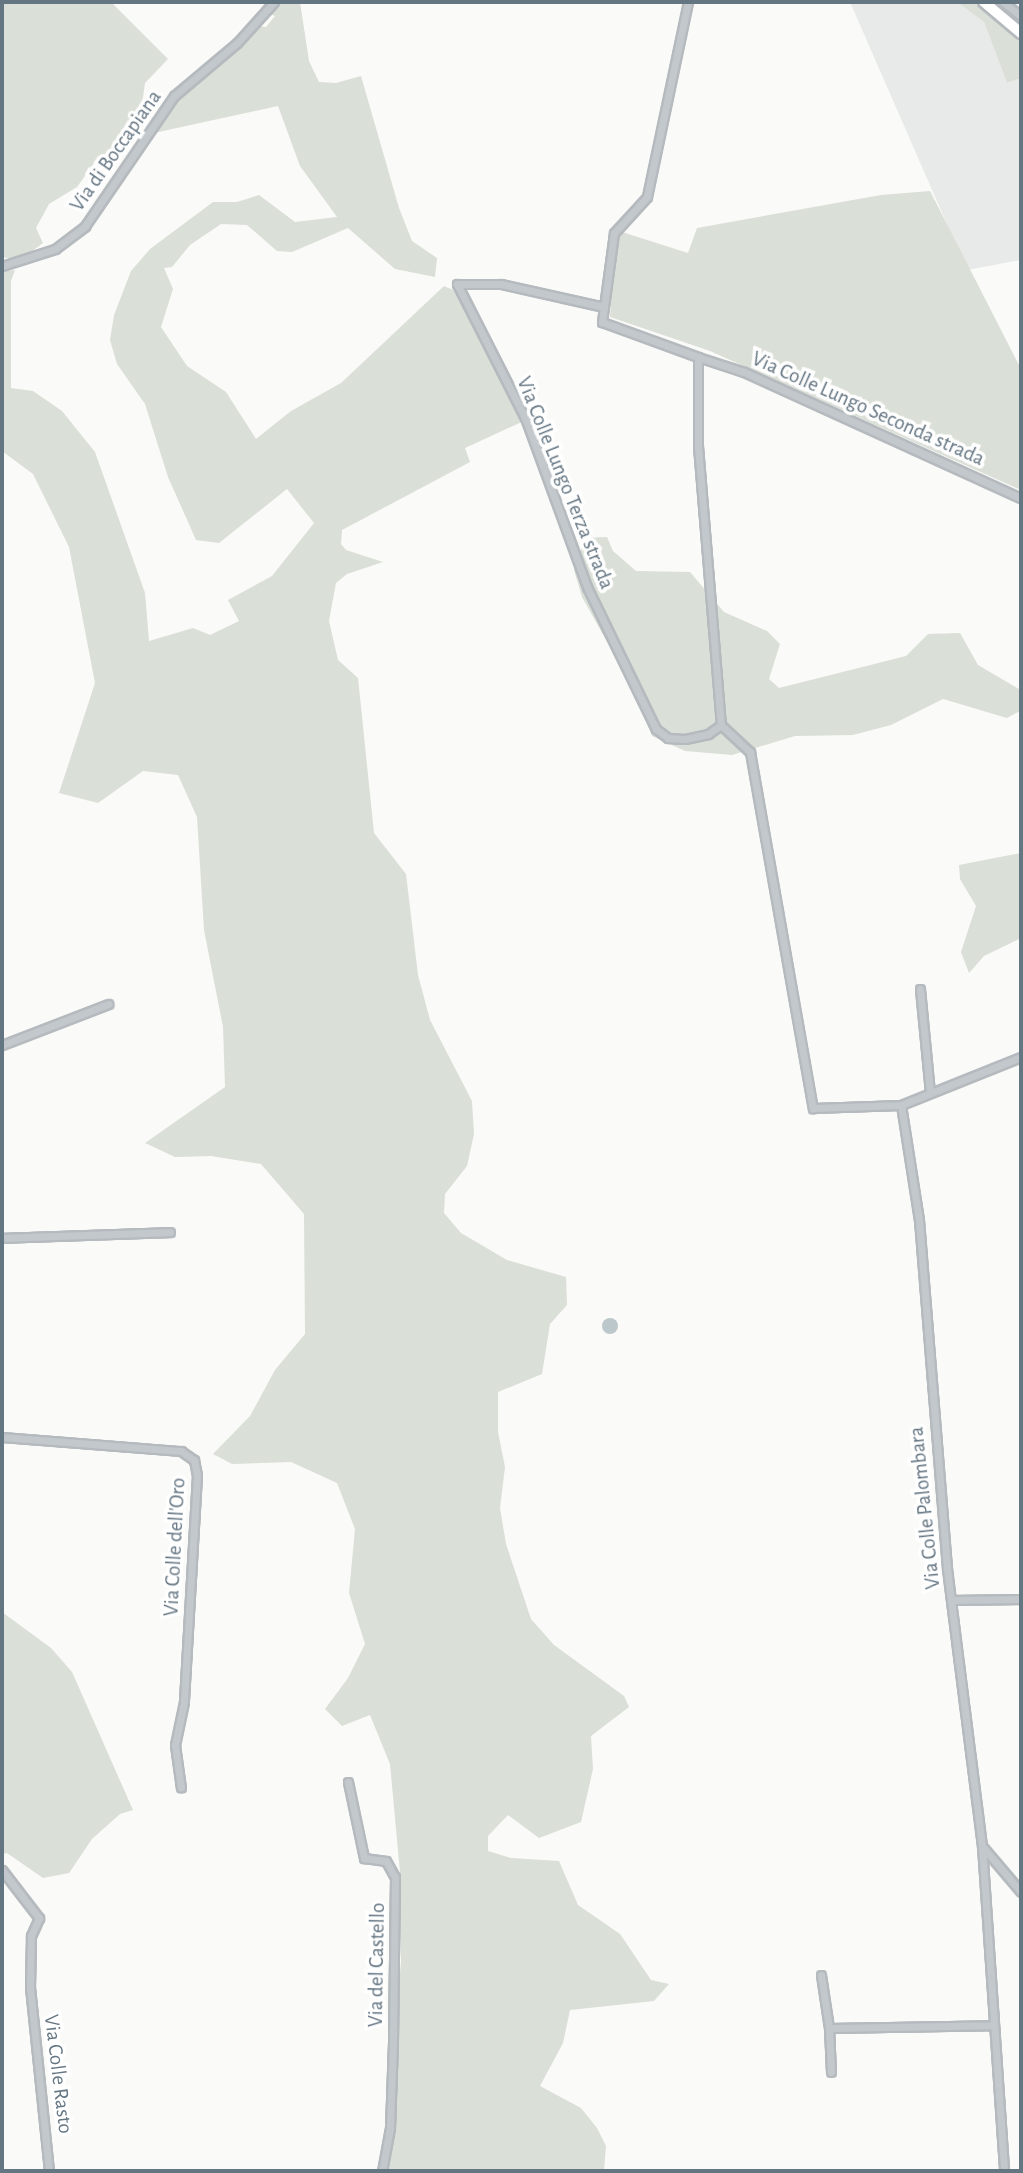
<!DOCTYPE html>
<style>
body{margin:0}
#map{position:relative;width:1023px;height:2173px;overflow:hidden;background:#fafaf8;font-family:"Alegreya Sans",sans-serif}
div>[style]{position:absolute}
.built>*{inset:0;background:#e8e9e9}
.green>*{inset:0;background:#dadfd7}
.water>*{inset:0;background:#bbc7cb}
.round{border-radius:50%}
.roads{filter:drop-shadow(2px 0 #b5babe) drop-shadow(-2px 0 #b5babe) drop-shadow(0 2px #b5babe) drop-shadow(0 -2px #b5babe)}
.minor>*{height:7px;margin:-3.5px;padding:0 3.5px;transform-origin:3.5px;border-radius:3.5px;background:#c3c8cc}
.primary>*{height:10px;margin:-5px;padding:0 5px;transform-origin:5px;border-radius:5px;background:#fff}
span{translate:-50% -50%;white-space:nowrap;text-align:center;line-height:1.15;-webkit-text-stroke:7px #fff;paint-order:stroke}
.street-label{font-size:21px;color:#657683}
.frame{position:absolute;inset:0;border:4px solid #657683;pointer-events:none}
</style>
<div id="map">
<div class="built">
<div style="clip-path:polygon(850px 2px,957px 2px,984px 22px,1007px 83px,1021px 78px,1021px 260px,967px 270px)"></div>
</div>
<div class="green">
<div style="clip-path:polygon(2px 2px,111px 2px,168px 59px,145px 83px,140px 119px,118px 146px,98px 158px,77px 187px,49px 204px,36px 228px,43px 243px,20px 260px,2px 257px)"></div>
<div style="clip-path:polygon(278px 2px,300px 2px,309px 61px,319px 82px,336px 83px,361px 76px,399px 208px,412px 241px,437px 258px,435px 277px,395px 269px,348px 228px,292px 252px,277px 251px,247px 225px,221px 224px,190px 245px,172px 267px,164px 268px,173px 289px,161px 327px,187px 366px,226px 392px,256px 439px,291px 411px,341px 383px,444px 286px,460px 293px,526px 420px,465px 448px,470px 462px,342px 530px,341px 544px,346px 550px,383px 562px,347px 574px,336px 583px,329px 621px,338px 660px,358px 678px,374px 833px,406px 874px,418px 975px,430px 1020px,472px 1101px,474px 1134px,467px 1166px,445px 1194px,444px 1213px,461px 1233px,507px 1260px,566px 1277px,567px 1305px,550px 1324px,542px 1374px,498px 1392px,498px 1432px,505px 1467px,500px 1508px,506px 1544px,531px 1619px,554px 1645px,624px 1696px,629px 1707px,591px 1736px,593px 1769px,581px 1822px,539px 1838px,508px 1815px,488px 1836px,488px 1851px,511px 1858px,559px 1861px,578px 1905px,620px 1934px,651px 1980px,669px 1984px,654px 2001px,570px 2010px,563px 2043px,540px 2086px,581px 2108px,597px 2128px,606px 2146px,604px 2171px,381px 2171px,401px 1962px,400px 1872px,390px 1764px,370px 1715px,342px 1726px,325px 1709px,348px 1678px,365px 1644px,349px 1593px,355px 1529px,337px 1483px,291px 1462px,232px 1464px,213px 1454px,250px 1416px,275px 1370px,305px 1334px,304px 1214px,261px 1164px,211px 1156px,175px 1157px,145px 1143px,225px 1087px,223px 1027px,204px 930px,197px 817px,178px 775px,143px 771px,98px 803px,59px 793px,95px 683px,69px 547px,33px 474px,2px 451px,2px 271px,15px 270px,11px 281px,11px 388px,33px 391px,62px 411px,95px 452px,145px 593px,149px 641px,193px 628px,210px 635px,239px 621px,228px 600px,272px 576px,314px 523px,287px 489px,219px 543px,196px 540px,168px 477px,145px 404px,117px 364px,110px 340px,114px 315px,131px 271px,150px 249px,213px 202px,237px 202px,259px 195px,295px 222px,337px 217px,300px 166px,278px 106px,154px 133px,184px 91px,259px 26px,266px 27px,275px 16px,270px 14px)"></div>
<div style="clip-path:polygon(957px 2px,974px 2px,1021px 41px,1021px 78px,1007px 83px,984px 22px)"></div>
<div style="clip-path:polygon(930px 191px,1021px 369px,1021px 490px,710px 351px,610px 317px,616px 239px,622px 232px,688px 253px,697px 228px,881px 195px)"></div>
<div style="clip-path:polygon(607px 537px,613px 551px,636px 571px,690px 572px,724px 612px,767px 631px,780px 644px,769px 679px,779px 688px,906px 656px,928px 634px,960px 633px,978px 665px,1019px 689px,1020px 711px,1007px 718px,943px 699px,891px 725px,853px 735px,795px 736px,732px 755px,685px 751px,652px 736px,635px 692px,582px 597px,574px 570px,585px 538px)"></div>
<div style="clip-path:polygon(1021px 853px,1021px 938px,984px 956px,969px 973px,961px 952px,976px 906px,960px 879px,959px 865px)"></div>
<div style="clip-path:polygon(2px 1612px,51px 1648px,72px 1672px,133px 1810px,120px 1814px,92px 1839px,69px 1873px,43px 1878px,7px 1853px,2px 1854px)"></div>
</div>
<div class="water">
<div class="round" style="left:602px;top:1318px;width:16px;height:16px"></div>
</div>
<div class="roads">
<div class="minor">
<div style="left:688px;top:2px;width:199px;rotate:101.9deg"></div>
<div style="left:647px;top:197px;width:49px;rotate:132.5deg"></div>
<div style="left:614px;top:233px;width:90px;rotate:97.7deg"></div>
<div style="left:602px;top:322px;width:102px;rotate:20deg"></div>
<div style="left:698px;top:357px;width:89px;rotate:90deg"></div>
<div style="left:698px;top:446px;width:280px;rotate:85.3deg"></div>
<div style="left:721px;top:725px;width:40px;rotate:43deg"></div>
<div style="left:750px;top:752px;width:362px;rotate:80deg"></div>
<div style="left:813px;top:1108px;width:88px;rotate:-2deg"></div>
<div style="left:901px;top:1105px;width:129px;rotate:-21.8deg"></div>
<div style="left:1003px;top:2px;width:23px;rotate:38deg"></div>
<div style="left:2px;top:266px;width:56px;rotate:-17.8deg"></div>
<div style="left:55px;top:249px;width:38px;rotate:-37deg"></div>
<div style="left:85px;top:226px;width:158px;rotate:-55.6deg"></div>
<div style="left:174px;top:96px;width:82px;rotate:-40.1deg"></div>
<div style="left:237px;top:43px;width:55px;rotate:-47.9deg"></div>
<div style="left:604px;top:307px;width:106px;rotate:-167.4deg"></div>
<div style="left:501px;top:284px;width:44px;rotate:180deg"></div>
<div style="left:457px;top:284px;width:153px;rotate:63.1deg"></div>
<div style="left:526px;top:420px;width:178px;rotate:69.9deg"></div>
<div style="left:587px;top:587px;width:158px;rotate:64.1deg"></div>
<div style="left:656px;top:729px;width:15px;rotate:37deg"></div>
<div style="left:668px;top:738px;width:17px;rotate:3deg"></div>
<div style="left:685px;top:739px;width:24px;rotate:-12deg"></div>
<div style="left:708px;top:734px;width:16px;rotate:-35deg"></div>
<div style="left:698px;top:357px;width:48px;rotate:18.1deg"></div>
<div style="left:744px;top:372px;width:304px;rotate:24.5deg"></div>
<div style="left:920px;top:989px;width:103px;rotate:84.5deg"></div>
<div style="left:2px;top:1045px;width:114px;rotate:-21.1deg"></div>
<div style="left:901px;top:1105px;width:116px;rotate:81.1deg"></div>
<div style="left:919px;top:1220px;width:350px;rotate:85.4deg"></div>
<div style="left:947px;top:1569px;width:279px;rotate:82.8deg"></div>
<div style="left:982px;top:1846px;width:326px;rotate:86.1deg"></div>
<div style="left:2px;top:1238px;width:168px;rotate:-2deg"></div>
<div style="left:2px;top:1437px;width:180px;rotate:4.5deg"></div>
<div style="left:181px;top:1451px;width:16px;rotate:35deg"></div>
<div style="left:194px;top:1460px;width:15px;rotate:79deg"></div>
<div style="left:197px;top:1475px;width:227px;rotate:93.3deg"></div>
<div style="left:184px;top:1702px;width:44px;rotate:101.8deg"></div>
<div style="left:175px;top:1745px;width:43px;rotate:82.1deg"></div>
<div style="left:952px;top:1600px;width:69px;rotate:-0.8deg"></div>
<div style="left:348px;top:1782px;width:78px;rotate:78.1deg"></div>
<div style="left:364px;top:1858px;width:22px;rotate:8deg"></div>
<div style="left:386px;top:1861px;width:18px;rotate:61deg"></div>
<div style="left:395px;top:1877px;width:165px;rotate:90.7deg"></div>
<div style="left:393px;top:2042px;width:86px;rotate:92deg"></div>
<div style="left:390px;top:2128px;width:44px;rotate:100.5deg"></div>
<div style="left:982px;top:1846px;width:60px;rotate:49.7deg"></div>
<div style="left:2px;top:1870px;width:61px;rotate:52.4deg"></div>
<div style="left:39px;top:1918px;width:20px;rotate:114deg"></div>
<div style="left:31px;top:1936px;width:51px;rotate:91.1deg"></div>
<div style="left:30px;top:1987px;width:185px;rotate:84.1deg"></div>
<div style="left:821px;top:1975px;width:54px;rotate:81.4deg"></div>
<div style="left:829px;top:2028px;width:164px;rotate:-1deg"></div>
<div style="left:829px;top:2028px;width:44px;rotate:87.4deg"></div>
</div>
<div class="primary">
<div style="left:984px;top:2px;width:48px;rotate:40deg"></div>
</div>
</div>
<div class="street-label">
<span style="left:116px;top:151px;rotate:-55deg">Via di Boccapiana</span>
<span style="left:868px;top:409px;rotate:24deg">Via Colle Lungo Seconda strada</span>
<span style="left:565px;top:483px;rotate:68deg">Via Colle Lungo Terza strada</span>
<span style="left:925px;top:1508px;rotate:-96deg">Via Colle Palombara</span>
<span style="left:175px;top:1547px;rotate:-87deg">Via Colle dell'Oro</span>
<span style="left:377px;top:1965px;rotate:-89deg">Via del Castello</span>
<span style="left:58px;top:2074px;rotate:83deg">Via Colle Rasto</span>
</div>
<div class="frame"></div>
</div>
